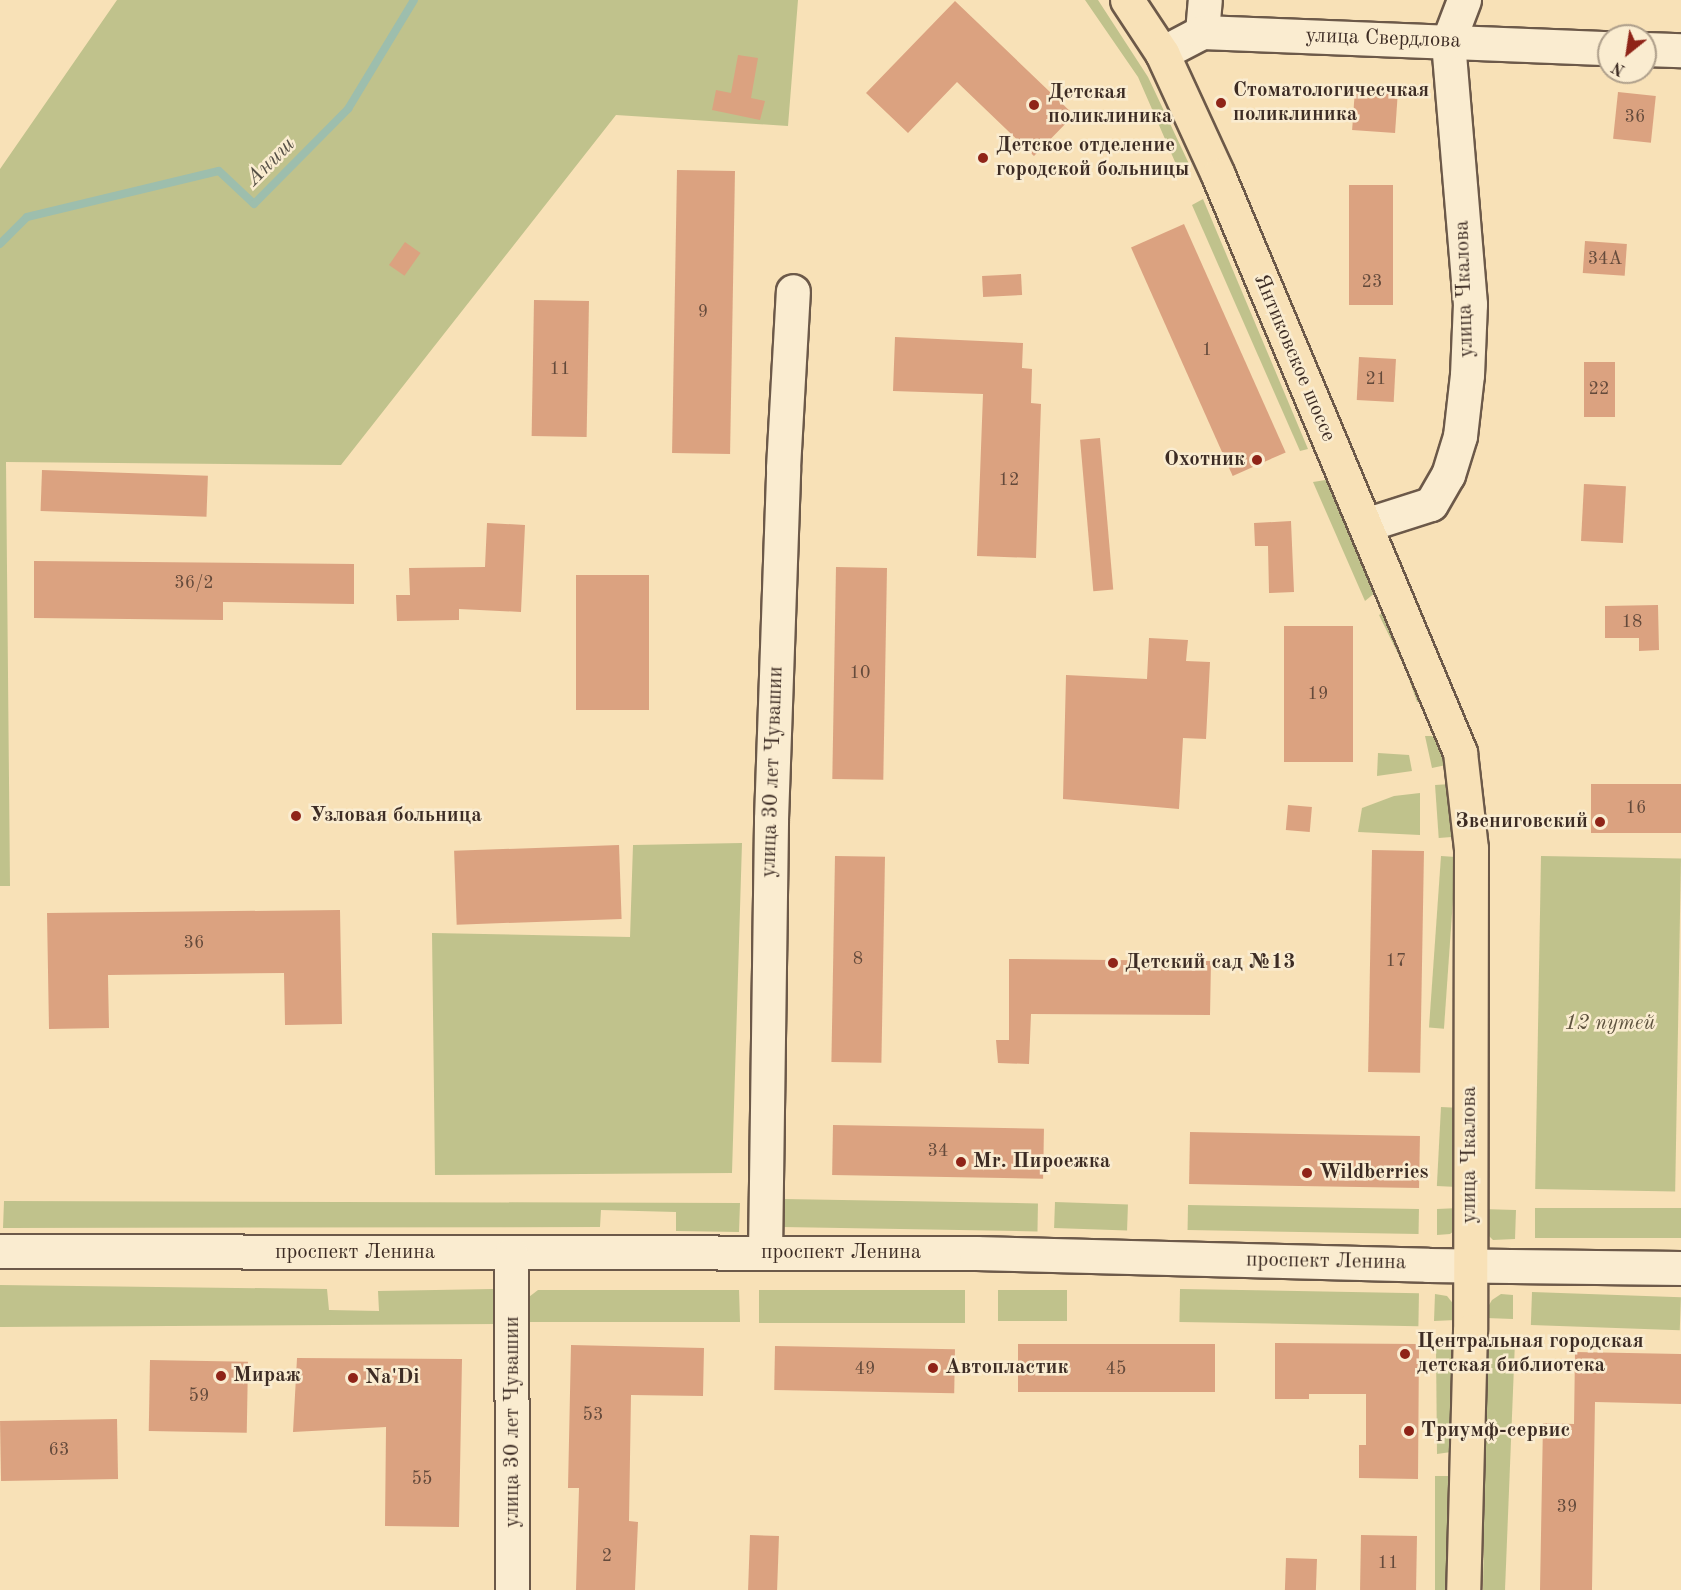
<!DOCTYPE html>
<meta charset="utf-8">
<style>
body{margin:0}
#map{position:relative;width:1681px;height:1590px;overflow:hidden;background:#f8e1b7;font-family:"Old Standard TT",serif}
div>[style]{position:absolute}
.green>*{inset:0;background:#c0c28c;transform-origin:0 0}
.stream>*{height:8px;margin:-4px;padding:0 4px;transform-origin:4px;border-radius:4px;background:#9dbead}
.building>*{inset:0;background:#dba280;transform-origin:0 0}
.roads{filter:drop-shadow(2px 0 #6c5949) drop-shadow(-2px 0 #6c5949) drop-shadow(0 2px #6c5949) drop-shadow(0 -2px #6c5949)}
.minor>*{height:33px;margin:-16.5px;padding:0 16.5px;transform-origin:16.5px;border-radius:16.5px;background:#faecd0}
.major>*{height:33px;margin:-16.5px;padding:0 16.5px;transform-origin:16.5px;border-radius:16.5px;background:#f8e1b7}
.dots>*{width:16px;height:16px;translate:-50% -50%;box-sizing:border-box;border:3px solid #faecd0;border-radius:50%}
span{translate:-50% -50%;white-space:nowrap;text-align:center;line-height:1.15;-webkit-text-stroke:5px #faecd0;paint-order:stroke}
.number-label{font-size:18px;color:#644a3b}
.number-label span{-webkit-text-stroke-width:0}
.street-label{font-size:21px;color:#3d2c24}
.poi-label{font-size:21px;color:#3d2c24;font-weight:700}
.left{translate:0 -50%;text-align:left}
.right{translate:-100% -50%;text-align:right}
.park-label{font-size:21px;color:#5e523e;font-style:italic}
.water-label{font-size:22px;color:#555046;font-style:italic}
.north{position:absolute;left:1597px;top:24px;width:60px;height:60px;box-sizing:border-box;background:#faecd0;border:2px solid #ae9f8b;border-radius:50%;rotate:210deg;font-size:16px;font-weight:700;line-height:24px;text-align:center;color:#3d2c24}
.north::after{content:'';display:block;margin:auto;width:21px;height:27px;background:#8f2418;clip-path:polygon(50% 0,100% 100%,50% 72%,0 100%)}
</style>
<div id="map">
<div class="green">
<div style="clip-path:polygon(117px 0,798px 0,788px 126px,616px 115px,341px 465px,6px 462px,10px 886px,0 886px,0 169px)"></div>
<div style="clip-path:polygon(1085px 0,1098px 0,1148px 77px,1190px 166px,1189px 175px,1182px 178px,1138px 77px)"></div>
<div style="clip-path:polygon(1203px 199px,1308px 449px,1300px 451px,1192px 205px)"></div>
<div style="clip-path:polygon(1332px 479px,1376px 592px,1365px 601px,1313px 482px)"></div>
<div style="clip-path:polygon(1387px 611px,1422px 702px,1417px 702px,1405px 668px,1379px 615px)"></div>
<div style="clip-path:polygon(1425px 736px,1432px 736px,1439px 744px,1446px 765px,1432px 768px)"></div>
<div style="clip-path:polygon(1378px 753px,1409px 755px,1412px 771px,1377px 776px)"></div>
<div style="left:1451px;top:784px;width:53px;height:16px;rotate:86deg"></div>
<div style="clip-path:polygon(1420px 793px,1420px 835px,1358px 832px,1362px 808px,1394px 796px)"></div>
<div style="clip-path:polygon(742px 843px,732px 1173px,435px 1175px,432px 933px,630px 937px,633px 845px)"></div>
<div style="left:1441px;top:856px;width:15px;height:172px;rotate:4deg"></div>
<div style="left:1541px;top:856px;width:140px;height:333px;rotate:1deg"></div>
<div style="left:1441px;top:1107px;width:20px;height:79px;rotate:3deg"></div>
<div style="left:783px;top:1199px;width:255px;height:28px;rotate:1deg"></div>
<div style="clip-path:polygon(4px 1201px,740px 1203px,739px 1232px,676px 1231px,676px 1212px,601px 1210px,600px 1227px,3px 1228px)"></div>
<div style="left:1055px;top:1202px;width:73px;height:26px;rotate:2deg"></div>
<div style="left:1188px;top:1205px;width:231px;height:25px;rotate:1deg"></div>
<div style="clip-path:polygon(1459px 1208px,1459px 1227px,1450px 1234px,1437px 1235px,1437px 1209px)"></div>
<div style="left:1535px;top:1208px;width:146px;height:30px"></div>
<div style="clip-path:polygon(1481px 1209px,1516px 1210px,1515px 1239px,1493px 1240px,1480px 1227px)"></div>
<div style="clip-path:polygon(0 1285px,327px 1289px,329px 1310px,379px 1311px,378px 1291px,493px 1289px,497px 1300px,497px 1324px,0 1327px)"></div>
<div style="left:1180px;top:1289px;width:239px;height:33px;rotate:1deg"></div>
<div style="clip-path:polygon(538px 1290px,739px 1290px,740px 1322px,526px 1322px,525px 1300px)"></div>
<div style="left:965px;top:1290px;width:33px;height:206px;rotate:90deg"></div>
<div style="left:998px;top:1290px;width:69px;height:31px"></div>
<div style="left:1532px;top:1292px;width:149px;height:33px;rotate:2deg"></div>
<div style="clip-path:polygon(1435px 1294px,1447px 1296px,1455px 1306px,1456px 1320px,1434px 1321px)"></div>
<div style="clip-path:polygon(1501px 1294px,1513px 1295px,1513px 1319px,1486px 1318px,1486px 1310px,1492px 1300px)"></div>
<div style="clip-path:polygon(1487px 1339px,1515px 1341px,1505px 1590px,1483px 1590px)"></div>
<div style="clip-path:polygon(1436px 1347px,1455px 1349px,1451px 1452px,1437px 1454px)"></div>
<div style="left:1435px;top:1476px;width:15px;height:114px"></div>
</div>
<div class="stream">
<div style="left:0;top:244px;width:38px;rotate:-45deg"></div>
<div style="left:27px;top:217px;width:197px;rotate:-13.5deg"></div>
<div style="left:219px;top:171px;width:48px;rotate:43.3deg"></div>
<div style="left:254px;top:204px;width:134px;rotate:-45.3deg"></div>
<div style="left:348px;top:109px;width:127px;rotate:-58.8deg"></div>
</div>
<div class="building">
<div style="clip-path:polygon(955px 1px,1074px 115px,1034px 156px,957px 82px,908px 133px,866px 93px)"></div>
<div style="clip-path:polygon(738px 55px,758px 58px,751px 98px,765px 101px,760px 120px,712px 110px,716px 90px,731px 93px)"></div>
<div style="left:1355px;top:89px;width:43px;height:41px;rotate:4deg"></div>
<div style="left:1618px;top:92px;width:38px;height:47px;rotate:6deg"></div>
<div style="left:677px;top:170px;width:58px;height:283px;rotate:1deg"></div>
<div style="left:1393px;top:185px;width:120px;height:44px;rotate:90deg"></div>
<div style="left:1184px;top:224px;width:250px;height:58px;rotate:66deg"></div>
<div style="left:1585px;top:241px;width:42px;height:32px;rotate:4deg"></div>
<div style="left:405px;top:242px;width:19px;height:28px;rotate:35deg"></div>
<div style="left:1021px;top:274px;width:21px;height:39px;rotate:87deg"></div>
<div style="left:534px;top:300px;width:55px;height:136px;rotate:1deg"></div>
<div style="clip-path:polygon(895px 337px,1023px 343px,1022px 368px,1032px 369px,1031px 403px,1041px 404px,1036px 558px,977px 556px,983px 394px,893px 391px)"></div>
<div style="left:1359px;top:357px;width:37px;height:43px;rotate:3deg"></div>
<div style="left:1584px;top:362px;width:31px;height:55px"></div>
<div style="left:1100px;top:438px;width:152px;height:20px;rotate:85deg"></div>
<div style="left:42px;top:470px;width:166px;height:41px;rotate:2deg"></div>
<div style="left:1584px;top:484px;width:42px;height:57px;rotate:3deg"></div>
<div style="clip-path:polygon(1291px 521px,1294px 592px,1269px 593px,1268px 546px,1255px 546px,1254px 523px)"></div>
<div style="clip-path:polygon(487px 523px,525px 525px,521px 612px,459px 609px,459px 620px,397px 621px,396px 595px,410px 595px,409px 568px,485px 567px)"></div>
<div style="clip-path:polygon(34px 561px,354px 564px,354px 604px,223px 602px,223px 620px,34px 618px)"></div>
<div style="left:836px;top:567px;width:51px;height:212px;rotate:1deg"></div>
<div style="left:576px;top:575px;width:73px;height:135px"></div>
<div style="clip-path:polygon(1658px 605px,1659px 650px,1639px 651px,1639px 638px,1605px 638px,1605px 606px)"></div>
<div style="left:1284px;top:626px;width:69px;height:136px"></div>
<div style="clip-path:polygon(1149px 638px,1188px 640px,1186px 661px,1210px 662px,1206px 739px,1183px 738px,1179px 809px,1063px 799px,1066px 675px,1147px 679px)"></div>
<div style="left:1591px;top:784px;width:90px;height:49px"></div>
<div style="left:1288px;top:805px;width:24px;height:25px;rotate:5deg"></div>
<div style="left:619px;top:845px;width:74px;height:165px;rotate:88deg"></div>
<div style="left:1372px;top:850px;width:52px;height:222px;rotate:1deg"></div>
<div style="left:835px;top:856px;width:50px;height:206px;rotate:1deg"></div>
<div style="clip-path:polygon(340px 910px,342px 1024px,285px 1025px,284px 973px,108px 975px,109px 1028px,49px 1029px,47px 913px)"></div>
<div style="clip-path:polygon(1009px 959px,1211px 961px,1210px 1015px,1031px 1014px,1029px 1064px,998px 1063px,996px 1040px,1009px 1040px)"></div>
<div style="left:833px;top:1125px;width:211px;height:50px;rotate:1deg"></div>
<div style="left:1190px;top:1132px;width:230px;height:52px;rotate:1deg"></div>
<div style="clip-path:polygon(1275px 1343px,1419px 1344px,1418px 1479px,1359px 1478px,1359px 1445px,1366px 1445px,1366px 1394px,1309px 1394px,1309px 1399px,1275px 1399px)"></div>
<div style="left:1018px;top:1344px;width:197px;height:48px"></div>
<div style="clip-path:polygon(571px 1345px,704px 1348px,703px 1396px,631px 1395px,629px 1521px,638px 1522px,635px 1590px,576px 1590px,579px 1488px,568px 1488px)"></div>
<div style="left:775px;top:1346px;width:180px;height:44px;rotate:1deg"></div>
<div style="clip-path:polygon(1575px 1352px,1681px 1354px,1681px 1404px,1595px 1402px,1592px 1590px,1540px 1590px,1543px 1423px,1574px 1424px)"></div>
<div style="clip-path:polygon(297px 1358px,462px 1359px,459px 1527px,385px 1526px,386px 1427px,293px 1432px)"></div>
<div style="left:150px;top:1360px;width:98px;height:71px;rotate:1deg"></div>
<div style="left:117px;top:1419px;width:60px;height:117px;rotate:89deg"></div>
<div style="left:750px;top:1535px;width:29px;height:55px;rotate:2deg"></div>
<div style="left:1361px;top:1535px;width:56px;height:55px;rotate:1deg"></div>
<div style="left:1286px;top:1558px;width:31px;height:32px;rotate:2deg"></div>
</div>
<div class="roads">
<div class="minor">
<div style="left:1202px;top:32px;width:32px;rotate:-85deg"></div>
<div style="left:1645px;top:49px;width:36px;rotate:2deg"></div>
<div style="left:1162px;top:53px;width:45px;rotate:-27.7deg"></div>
<div style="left:1202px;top:32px;width:407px;rotate:2.3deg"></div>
<div style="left:1365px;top:525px;width:69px;rotate:-17.7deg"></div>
<div style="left:1431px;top:504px;width:34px;rotate:-60deg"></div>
<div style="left:1448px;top:475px;width:41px;rotate:-72.9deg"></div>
<div style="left:1460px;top:436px;width:61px;rotate:-83.5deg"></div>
<div style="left:1467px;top:375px;width:71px;rotate:-87.6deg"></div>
<div style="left:1470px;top:304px;width:263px;rotate:-94.8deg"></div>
<div style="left:1448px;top:42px;width:45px;rotate:-69.1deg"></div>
<div style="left:0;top:1251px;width:976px;rotate:0.12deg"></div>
<div style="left:976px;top:1253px;width:452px;rotate:1.5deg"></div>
<div style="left:1428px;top:1265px;width:253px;rotate:0.7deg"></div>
<div style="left:765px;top:1253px;width:434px;rotate:-89.2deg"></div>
<div style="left:771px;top:819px;width:351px;rotate:-88deg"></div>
<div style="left:783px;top:468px;width:177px;rotate:-86.8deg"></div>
<div style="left:511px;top:1254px;width:336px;rotate:89.8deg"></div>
</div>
<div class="major">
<div style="left:1127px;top:0;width:64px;rotate:56.6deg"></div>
<div style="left:1162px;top:53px;width:134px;rotate:65.3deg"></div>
<div style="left:1218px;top:175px;width:626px;rotate:67.25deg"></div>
<div style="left:1460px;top:752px;width:97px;rotate:83.5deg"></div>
<div style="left:1471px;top:848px;width:483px;rotate:90.1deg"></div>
<div style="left:1470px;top:1331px;width:259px;rotate:91.5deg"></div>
</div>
</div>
<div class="dots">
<div style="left:1221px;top:103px;background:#8f2418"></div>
<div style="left:1034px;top:105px;background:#8f2418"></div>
<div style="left:983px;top:158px;background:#8f2418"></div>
<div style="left:1257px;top:460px;background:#8f2418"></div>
<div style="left:296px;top:816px;background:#8f2418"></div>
<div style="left:1600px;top:822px;background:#8f2418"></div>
<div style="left:1113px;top:963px;background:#8f2418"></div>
<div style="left:961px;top:1162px;background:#8f2418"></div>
<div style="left:1307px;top:1173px;background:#8f2418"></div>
<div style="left:1405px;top:1354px;background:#8f2418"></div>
<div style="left:933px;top:1368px;background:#8f2418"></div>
<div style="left:221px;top:1376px;background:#8f2418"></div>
<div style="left:353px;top:1378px;background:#8f2418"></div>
<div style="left:1409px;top:1431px;background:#8f2418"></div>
</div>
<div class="number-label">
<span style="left:1635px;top:117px">36</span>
<span style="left:1605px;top:259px">34А</span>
<span style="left:1372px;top:282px">23</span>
<span style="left:703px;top:312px">9</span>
<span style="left:1207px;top:350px">1</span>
<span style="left:560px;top:369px">11</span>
<span style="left:1376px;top:379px">21</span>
<span style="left:1599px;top:389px">22</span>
<span style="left:1009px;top:480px">12</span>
<span style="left:194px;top:583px">36/2</span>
<span style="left:1632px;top:622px">18</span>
<span style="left:860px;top:673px">10</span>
<span style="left:1318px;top:694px">19</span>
<span style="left:1636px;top:808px">16</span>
<span style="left:194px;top:943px">36</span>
<span style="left:858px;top:959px">8</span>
<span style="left:1396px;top:961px">17</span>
<span style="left:938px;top:1151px">34</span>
<span style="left:865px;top:1369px">49</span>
<span style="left:1116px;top:1369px">45</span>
<span style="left:199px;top:1396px">59</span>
<span style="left:593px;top:1415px">53</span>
<span style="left:59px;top:1450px">63</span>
<span style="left:422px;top:1479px">55</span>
<span style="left:1567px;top:1507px">39</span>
<span style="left:607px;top:1556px">2</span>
<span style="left:1388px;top:1563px">11</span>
</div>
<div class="street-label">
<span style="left:1383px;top:39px;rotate:2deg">улица Свердлова</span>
<span style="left:1465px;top:289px;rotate:-92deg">улица Чкалова</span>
<span style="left:1294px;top:358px;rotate:67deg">Янтиковское шоссе</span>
<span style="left:773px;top:772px;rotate:-88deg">улица 30 лет Чувашии</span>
<span style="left:1470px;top:1155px;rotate:-90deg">улица Чкалова</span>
<span style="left:355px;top:1253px">проспект Ленина</span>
<span style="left:841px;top:1253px">проспект Ленина</span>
<span style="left:1326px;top:1262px;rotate:1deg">проспект Ленина</span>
<span style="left:513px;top:1422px;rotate:-90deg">улица 30 лет Чувашии</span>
</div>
<div class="poi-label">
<span class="left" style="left:1233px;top:103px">Стоматологичесчкая<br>поликлиника</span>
<span class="left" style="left:1048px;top:105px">Детская<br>поликлиника</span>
<span class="left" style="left:996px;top:158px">Детское отделение<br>городской больницы</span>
<span class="right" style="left:1245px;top:460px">Охотник</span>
<span class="left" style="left:310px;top:816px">Узловая больница</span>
<span class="right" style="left:1588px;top:822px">Звениговский</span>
<span class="left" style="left:1125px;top:963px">Детский сад №13</span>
<span class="left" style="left:973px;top:1162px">Mr. Пироежка</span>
<span class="left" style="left:1319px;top:1173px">Wildberries</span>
<span class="left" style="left:1417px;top:1354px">Центральная городская<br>детская библиотека</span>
<span class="left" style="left:945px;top:1368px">Автопластик</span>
<span class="left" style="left:233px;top:1376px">Мираж</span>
<span class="left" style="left:365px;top:1378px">Na'Di</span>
<span class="left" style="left:1421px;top:1431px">Триумф-сервис</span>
</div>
<div class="park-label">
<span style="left:1610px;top:1024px">12 путей</span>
</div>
<div class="water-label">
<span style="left:271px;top:162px;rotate:-45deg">Аниш</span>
</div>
<div class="north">N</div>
</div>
